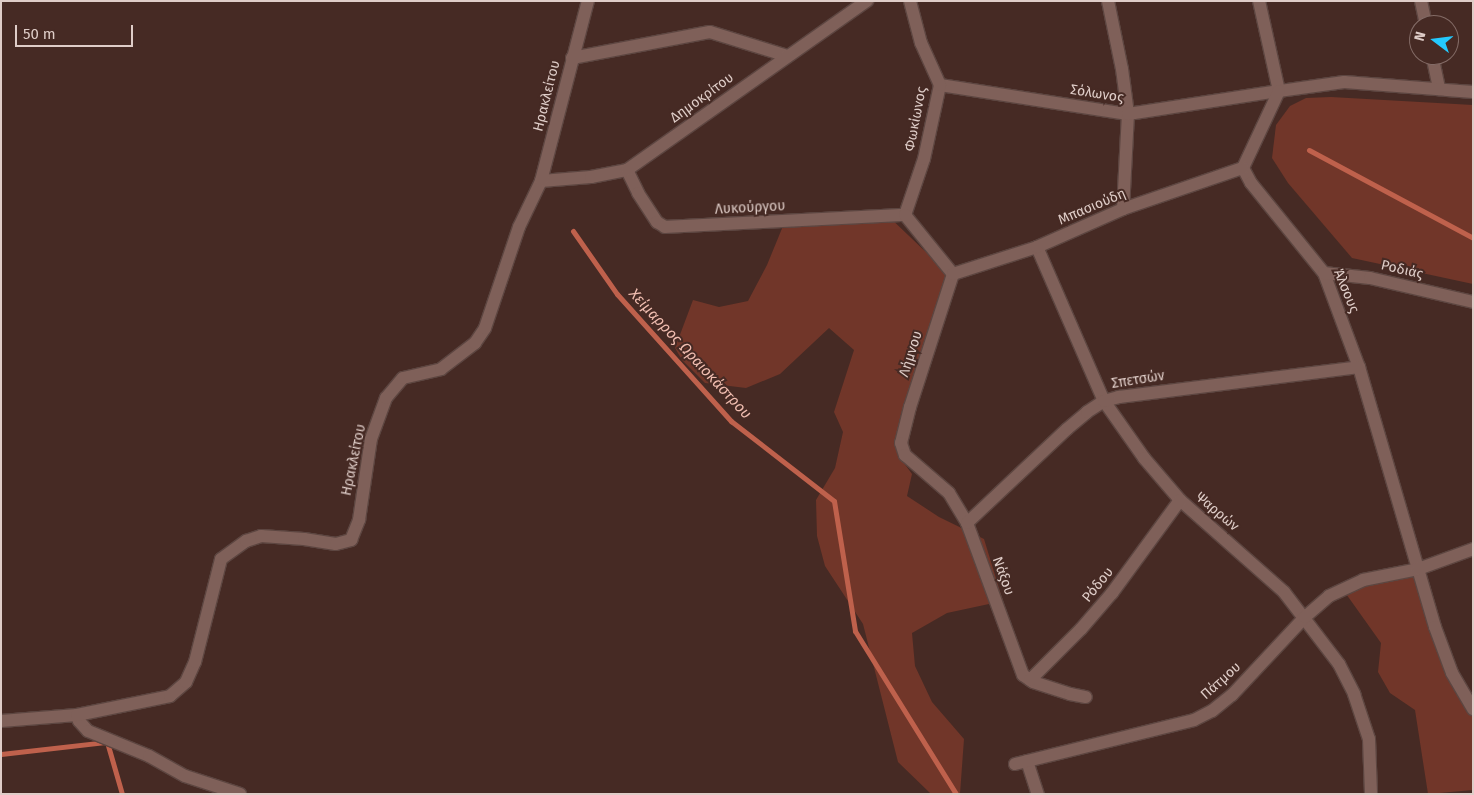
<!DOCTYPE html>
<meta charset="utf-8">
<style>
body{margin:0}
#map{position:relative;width:1474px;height:795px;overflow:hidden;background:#462a24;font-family:"Fira Sans",sans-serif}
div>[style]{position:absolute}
.green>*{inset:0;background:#713629}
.stream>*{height:5px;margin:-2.5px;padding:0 2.5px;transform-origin:2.5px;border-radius:2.5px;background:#bf614c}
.roads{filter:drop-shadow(1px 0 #5d4641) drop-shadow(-1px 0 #5d4641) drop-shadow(0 1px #5d4641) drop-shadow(0 -1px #5d4641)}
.minor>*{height:12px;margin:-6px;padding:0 6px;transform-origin:6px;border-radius:6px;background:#7f6059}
span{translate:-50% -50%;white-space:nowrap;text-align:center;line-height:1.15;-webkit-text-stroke:4px #462a24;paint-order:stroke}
.street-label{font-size:14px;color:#dfcdc8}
.water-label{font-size:15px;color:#f0bdb0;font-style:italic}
.frame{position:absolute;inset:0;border:2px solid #dfcdc8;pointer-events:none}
.north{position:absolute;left:1409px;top:15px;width:50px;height:50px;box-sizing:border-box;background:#462a24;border:1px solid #836b66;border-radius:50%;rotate:285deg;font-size:14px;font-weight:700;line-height:20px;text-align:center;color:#dfcdc8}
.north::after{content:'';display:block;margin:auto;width:18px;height:22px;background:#24c9fe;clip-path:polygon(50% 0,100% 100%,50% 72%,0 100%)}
.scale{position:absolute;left:15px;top:25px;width:118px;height:22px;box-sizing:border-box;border:2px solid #dfcdc8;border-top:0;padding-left:6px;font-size:15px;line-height:18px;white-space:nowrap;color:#dfcdc8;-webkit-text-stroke:4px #462a24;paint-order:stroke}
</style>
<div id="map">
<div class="green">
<div style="clip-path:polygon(1331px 97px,1473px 105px,1473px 284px,1352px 258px,1288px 183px,1272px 158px,1276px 125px,1290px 106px,1306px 98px)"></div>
<div style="clip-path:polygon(884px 212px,954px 279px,901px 414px,896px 437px,898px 455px,912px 474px,907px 496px,939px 517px,984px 539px,1003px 601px,947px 613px,912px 633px,915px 666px,932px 702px,964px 739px,960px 794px,931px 794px,898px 762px,863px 624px,825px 566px,817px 536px,816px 500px,835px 468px,843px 432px,834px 412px,854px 350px,829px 328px,780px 374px,746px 388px,705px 383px,682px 360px,675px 348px,693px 300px,719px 307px,748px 301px,767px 265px,783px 226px)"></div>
<div style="clip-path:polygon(1414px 574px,1473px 715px,1473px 790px,1428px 794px,1415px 710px,1390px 693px,1378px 672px,1381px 643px,1344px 591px)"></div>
</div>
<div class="stream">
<div style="left:1309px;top:150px;width:186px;rotate:28.2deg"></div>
<div style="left:573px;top:231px;width:77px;rotate:55.1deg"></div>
<div style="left:617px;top:294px;width:171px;rotate:48.1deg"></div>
<div style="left:731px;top:421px;width:130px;rotate:37.8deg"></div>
<div style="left:834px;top:501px;width:132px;rotate:80.8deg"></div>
<div style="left:855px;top:631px;width:192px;rotate:58.2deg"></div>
<div style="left:1px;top:754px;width:107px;rotate:-6.5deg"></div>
<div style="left:107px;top:742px;width:54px;rotate:73.9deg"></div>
</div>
<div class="roads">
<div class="minor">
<div style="left:1108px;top:1px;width:69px;rotate:78.4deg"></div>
<div style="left:1122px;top:69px;width:45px;rotate:82.4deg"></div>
<div style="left:1128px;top:114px;width:95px;rotate:93deg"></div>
<div style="left:1421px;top:1px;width:25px;rotate:78deg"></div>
<div style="left:1432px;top:55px;width:35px;rotate:78deg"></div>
<div style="left:572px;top:58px;width:140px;rotate:-10.7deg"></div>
<div style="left:710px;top:32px;width:81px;rotate:17.3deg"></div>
<div style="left:940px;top:85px;width:190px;rotate:8.8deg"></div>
<div style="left:1128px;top:114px;width:153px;rotate:-8.7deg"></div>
<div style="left:1279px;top:91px;width:92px;rotate:-102.5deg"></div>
<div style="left:1473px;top:92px;width:129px;rotate:-175.6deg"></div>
<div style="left:1344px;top:82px;width:66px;rotate:172.1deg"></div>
<div style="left:1279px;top:91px;width:85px;rotate:115.1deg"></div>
<div style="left:1243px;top:168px;width:17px;rotate:62deg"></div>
<div style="left:1251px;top:183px;width:116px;rotate:51deg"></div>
<div style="left:1324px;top:273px;width:100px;rotate:69.6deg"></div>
<div style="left:1359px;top:367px;width:271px;rotate:73.7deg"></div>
<div style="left:1435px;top:627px;width:49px;rotate:69.7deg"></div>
<div style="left:1452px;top:673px;width:42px;rotate:59.7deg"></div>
<div style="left:627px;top:170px;width:25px;rotate:64deg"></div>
<div style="left:638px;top:193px;width:35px;rotate:57deg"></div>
<div style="left:657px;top:222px;width:9px;rotate:32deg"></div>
<div style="left:665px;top:227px;width:240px;rotate:-2.9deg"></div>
<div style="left:541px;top:181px;width:50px;rotate:-4.6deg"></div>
<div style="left:591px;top:177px;width:37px;rotate:-11deg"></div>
<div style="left:627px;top:170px;width:294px;rotate:-35.2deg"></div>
<div style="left:905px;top:215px;width:59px;rotate:-71.3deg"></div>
<div style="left:924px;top:159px;width:76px;rotate:-77.8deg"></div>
<div style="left:940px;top:85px;width:46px;rotate:-114.3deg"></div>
<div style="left:921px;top:43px;width:43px;rotate:-104.7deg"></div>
<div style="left:905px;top:215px;width:76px;rotate:50.9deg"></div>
<div style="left:1037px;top:247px;width:168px;rotate:66.5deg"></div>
<div style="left:1104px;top:401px;width:70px;rotate:54.9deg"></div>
<div style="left:1144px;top:458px;width:55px;rotate:49.4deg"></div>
<div style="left:1180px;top:500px;width:139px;rotate:41.5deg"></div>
<div style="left:1284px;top:592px;width:91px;rotate:52.6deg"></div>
<div style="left:1339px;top:664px;width:34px;rotate:63deg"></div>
<div style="left:1354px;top:694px;width:47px;rotate:71.6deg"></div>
<div style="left:1369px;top:739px;width:55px;rotate:87.9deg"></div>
<div style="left:1324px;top:273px;width:46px;rotate:6.2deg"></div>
<div style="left:1370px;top:278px;width:106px;rotate:13.1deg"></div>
<div style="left:953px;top:274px;width:140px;rotate:107.9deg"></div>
<div style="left:910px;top:407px;width:37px;rotate:104deg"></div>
<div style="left:901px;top:443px;width:13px;rotate:72deg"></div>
<div style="left:905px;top:455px;width:58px;rotate:40.8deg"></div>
<div style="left:949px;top:493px;width:35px;rotate:59deg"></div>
<div style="left:967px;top:523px;width:162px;rotate:69.8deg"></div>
<div style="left:1023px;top:675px;width:12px;rotate:35deg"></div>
<div style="left:1033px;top:682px;width:39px;rotate:18deg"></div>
<div style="left:1070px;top:694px;width:16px;rotate:11deg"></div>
<div style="left:953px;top:274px;width:88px;rotate:-17.8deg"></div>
<div style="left:1037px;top:247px;width:94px;rotate:-23.8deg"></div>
<div style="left:1123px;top:209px;width:127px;rotate:-18.9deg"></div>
<div style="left:967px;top:523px;width:137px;rotate:-43.2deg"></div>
<div style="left:1067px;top:429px;width:26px;rotate:-40deg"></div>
<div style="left:1087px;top:412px;width:20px;rotate:-33deg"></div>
<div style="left:1104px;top:401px;width:16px;rotate:-15deg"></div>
<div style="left:1119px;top:397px;width:242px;rotate:-7.1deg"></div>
<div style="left:1030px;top:680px;width:72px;rotate:-45deg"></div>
<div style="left:1081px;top:629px;width:48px;rotate:-49.3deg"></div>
<div style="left:1112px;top:593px;width:115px;rotate:-53.8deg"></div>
<div style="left:77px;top:715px;width:6px;rotate:72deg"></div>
<div style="left:79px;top:721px;width:13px;rotate:48deg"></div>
<div style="left:88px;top:731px;width:66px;rotate:22.3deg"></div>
<div style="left:149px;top:756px;width:41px;rotate:29.1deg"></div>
<div style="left:185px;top:776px;width:58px;rotate:18.1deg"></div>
<div style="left:1px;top:721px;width:76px;rotate:-4.5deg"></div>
<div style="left:77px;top:715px;width:95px;rotate:-11.5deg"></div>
<div style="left:170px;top:696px;width:21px;rotate:-41deg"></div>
<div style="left:186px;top:682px;width:22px;rotate:-66deg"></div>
<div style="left:195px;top:662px;width:106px;rotate:-75.8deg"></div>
<div style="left:221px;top:559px;width:31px;rotate:-36deg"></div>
<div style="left:246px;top:541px;width:16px;rotate:-18deg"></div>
<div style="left:261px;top:536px;width:43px;rotate:4deg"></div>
<div style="left:304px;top:539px;width:32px;rotate:9deg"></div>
<div style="left:336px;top:544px;width:16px;rotate:-15deg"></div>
<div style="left:351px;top:540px;width:22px;rotate:-68deg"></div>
<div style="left:359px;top:520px;width:82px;rotate:-81.6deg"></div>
<div style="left:371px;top:439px;width:44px;rotate:-69.9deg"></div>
<div style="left:386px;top:398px;width:26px;rotate:-50deg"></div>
<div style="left:403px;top:378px;width:39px;rotate:-13deg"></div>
<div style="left:441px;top:369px;width:43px;rotate:-37.4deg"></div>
<div style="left:475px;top:343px;width:18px;rotate:-56deg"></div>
<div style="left:485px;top:328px;width:107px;rotate:-71.4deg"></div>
<div style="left:519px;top:227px;width:51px;rotate:-64.4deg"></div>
<div style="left:541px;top:181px;width:186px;rotate:-75.4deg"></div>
<div style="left:1027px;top:761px;width:35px;rotate:72deg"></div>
<div style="left:1015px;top:764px;width:184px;rotate:-13.8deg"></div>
<div style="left:1194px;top:720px;width:20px;rotate:-27deg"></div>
<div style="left:1212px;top:711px;width:26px;rotate:-39deg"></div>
<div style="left:1232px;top:695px;width:107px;rotate:-46.9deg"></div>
<div style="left:1305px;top:617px;width:32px;rotate:-41deg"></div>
<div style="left:1329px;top:596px;width:38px;rotate:-25deg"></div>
<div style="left:1363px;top:580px;width:56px;rotate:-11.3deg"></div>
<div style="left:1418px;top:569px;width:59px;rotate:-20deg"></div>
</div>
</div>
<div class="street-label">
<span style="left:1097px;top:94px;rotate:9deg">Σόλωνος</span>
<span style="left:547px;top:96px;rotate:-76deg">Ηρακλείτου</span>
<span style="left:702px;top:98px;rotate:-36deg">Δημοκρίτου</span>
<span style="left:916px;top:119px;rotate:-79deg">Φωκίωνος</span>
<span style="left:1092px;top:207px;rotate:-23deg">Μπασιούδη</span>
<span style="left:750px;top:208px;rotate:-3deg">Λυκούργου</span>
<span style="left:1402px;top:270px;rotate:13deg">Ροδιάς</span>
<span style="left:1346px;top:291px;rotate:68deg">Άλσους</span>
<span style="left:911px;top:354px;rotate:-72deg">Λήμνου</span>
<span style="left:1138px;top:380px;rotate:-9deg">Σπετσών</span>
<span style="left:354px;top:460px;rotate:-78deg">Ηρακλείτου</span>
<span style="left:1217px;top:512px;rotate:40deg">Ψαρρών</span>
<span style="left:1003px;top:576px;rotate:70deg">Νάξου</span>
<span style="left:1098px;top:585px;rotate:-51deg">Ρόδου</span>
<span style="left:1221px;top:681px;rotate:-42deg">Πάτμου</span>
</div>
<div class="water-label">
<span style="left:690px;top:354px;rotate:47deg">Χείμαρρος Ωραιοκάστρου</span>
</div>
<div class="frame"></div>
<div class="north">N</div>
<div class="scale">50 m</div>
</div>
